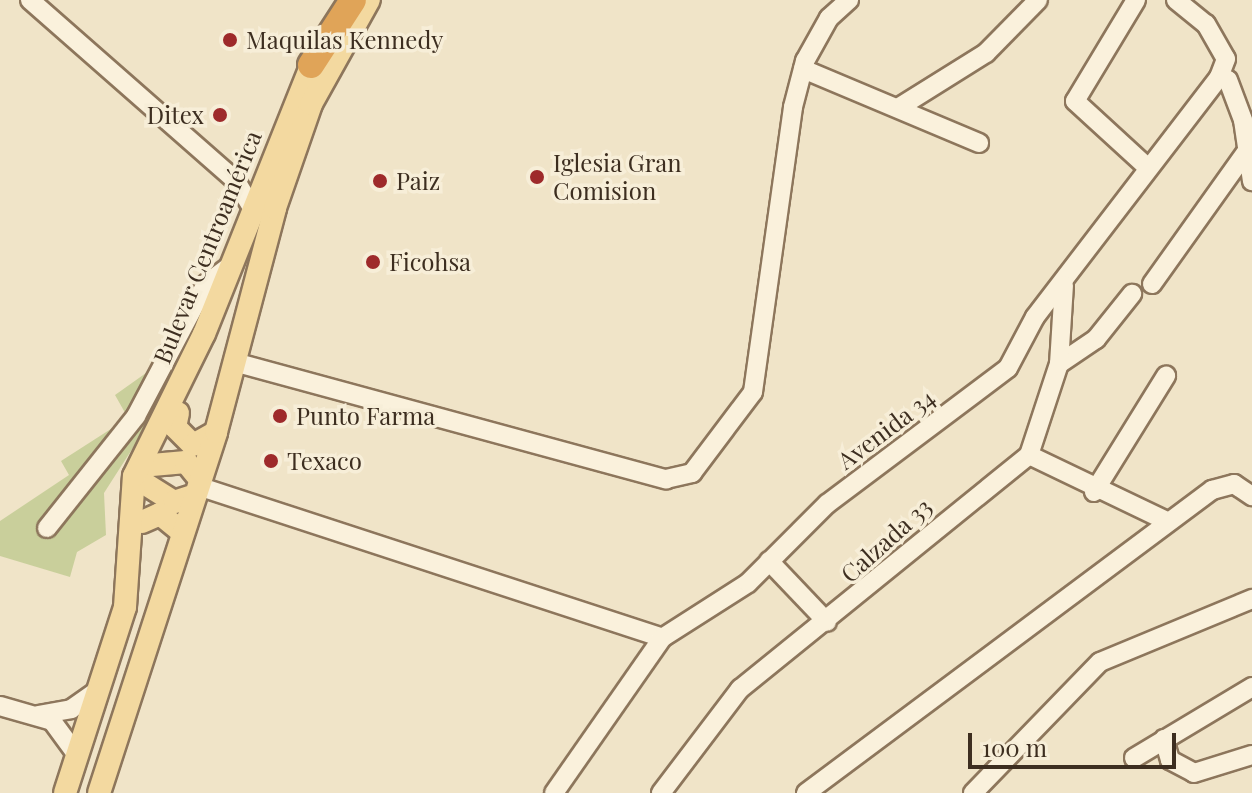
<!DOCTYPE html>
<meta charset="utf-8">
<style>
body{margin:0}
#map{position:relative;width:1252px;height:793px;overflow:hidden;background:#f0e4c8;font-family:"Playfair Display",serif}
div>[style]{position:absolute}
.green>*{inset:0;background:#c9cf9b}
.roads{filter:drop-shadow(2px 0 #8d765c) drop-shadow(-2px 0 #8d765c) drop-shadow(0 2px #8d765c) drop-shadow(0 -2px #8d765c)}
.minor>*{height:18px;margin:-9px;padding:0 9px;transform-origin:9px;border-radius:9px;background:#faf1dc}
.major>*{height:22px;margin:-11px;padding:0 11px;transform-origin:11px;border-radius:11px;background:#f3d9a0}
.highway>*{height:26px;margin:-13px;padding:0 13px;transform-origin:13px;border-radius:13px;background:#e0a458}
.dots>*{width:22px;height:22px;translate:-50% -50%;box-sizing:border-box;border:4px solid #f7eed8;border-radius:50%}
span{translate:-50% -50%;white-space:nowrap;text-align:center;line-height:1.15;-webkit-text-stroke:7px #f7eed8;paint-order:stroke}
.poi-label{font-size:24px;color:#3d2e20}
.left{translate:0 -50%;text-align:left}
.right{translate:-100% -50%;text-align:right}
.street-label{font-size:24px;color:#3d2e20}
.scale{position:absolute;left:968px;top:733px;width:208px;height:36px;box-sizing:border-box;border:4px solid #3d2e20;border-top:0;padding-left:10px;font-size:24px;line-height:28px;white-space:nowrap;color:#3d2e20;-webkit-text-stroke:6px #f7eed8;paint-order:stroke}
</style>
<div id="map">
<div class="green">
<div style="clip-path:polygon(177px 351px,186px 365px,104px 493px,106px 535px,77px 552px,70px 577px,0 556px,0 521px,69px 475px,61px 461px,128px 418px,115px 395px)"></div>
</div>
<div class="roads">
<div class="minor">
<div style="left:30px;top:0;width:274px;rotate:41.3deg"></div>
<div style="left:236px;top:181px;width:31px;rotate:59deg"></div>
<div style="left:1136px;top:0;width:118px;rotate:121.1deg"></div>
<div style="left:1075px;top:101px;width:99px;rotate:42.5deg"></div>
<div style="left:1176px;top:0;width:38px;rotate:39deg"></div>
<div style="left:1206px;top:24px;width:40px;rotate:60.3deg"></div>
<div style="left:1226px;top:59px;width:19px;rotate:111deg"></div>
<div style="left:803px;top:69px;width:191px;rotate:22.8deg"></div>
<div style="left:1219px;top:77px;width:9px;rotate:18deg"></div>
<div style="left:1228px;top:80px;width:43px;rotate:69.4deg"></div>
<div style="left:1243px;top:120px;width:62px;rotate:81.6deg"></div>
<div style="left:898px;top:108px;width:104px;rotate:-32deg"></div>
<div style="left:986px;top:53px;width:74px;rotate:-45.5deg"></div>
<div style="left:1152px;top:284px;width:163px;rotate:-54.5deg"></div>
<div style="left:234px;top:362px;width:448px;rotate:15.2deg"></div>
<div style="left:666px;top:479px;width:27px;rotate:-13deg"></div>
<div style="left:692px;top:473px;width:101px;rotate:-53deg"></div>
<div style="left:753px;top:392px;width:288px;rotate:-82deg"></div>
<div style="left:793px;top:107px;width:48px;rotate:-75.4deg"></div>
<div style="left:805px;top:61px;width:49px;rotate:-60.8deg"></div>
<div style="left:829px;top:18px;width:27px;rotate:-42deg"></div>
<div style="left:1059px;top:364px;width:45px;rotate:-34deg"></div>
<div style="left:1096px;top:339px;width:58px;rotate:-51.3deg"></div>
<div style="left:1029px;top:455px;width:153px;rotate:25.6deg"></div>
<div style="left:198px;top:486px;width:488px;rotate:18.1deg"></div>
<div style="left:1094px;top:492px;width:137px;rotate:-58.2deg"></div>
<div style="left:47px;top:528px;width:143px;rotate:-51.5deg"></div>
<div style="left:136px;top:416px;width:149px;rotate:-62.1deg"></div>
<div style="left:206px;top:284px;width:34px;rotate:-37deg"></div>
<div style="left:769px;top:561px;width:84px;rotate:46.4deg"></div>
<div style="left:0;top:706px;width:54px;rotate:16.1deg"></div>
<div style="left:52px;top:721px;width:42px;rotate:53.7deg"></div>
<div style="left:38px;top:715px;width:34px;rotate:-10deg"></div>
<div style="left:71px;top:709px;width:33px;rotate:-35deg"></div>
<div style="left:1164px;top:739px;width:22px;rotate:74deg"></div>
<div style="left:1170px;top:760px;width:27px;rotate:28deg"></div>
<div style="left:1194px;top:773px;width:61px;rotate:-17.2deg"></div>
<div style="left:1134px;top:758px;width:138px;rotate:-31deg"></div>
<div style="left:554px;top:793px;width:189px;rotate:-55.1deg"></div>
<div style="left:662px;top:638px;width:102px;rotate:-32.6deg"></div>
<div style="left:748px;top:583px;width:112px;rotate:-45deg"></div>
<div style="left:827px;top:504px;width:226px;rotate:-36.9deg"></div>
<div style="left:1008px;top:368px;width:58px;rotate:-62.1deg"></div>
<div style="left:1035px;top:317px;width:302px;rotate:-52.5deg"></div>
<div style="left:661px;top:793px;width:131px;rotate:-52.8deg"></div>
<div style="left:740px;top:689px;width:372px;rotate:-39deg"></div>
<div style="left:1029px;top:455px;width:96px;rotate:-71.8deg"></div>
<div style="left:1059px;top:364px;width:79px;rotate:-86.4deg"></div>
<div style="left:806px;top:793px;width:507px;rotate:-36.73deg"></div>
<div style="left:1212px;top:490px;width:23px;rotate:-15deg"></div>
<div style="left:1234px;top:484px;width:22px;rotate:34deg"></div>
<div style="left:973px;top:793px;width:182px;rotate:-45.9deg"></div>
<div style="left:1100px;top:662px;width:165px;rotate:-22.5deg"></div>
</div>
<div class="major">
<div style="left:178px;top:413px;width:14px;rotate:102deg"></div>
<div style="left:175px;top:427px;width:25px;rotate:45deg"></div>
<div style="left:193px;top:445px;width:26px;rotate:-29deg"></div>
<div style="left:152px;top:465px;width:34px;rotate:-5deg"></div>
<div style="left:186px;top:462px;width:22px;rotate:51deg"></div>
<div style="left:147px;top:485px;width:32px;rotate:32deg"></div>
<div style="left:174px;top:502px;width:22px;rotate:-18deg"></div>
<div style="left:142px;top:522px;width:20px;rotate:-24deg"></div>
<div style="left:160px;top:514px;width:28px;rotate:39deg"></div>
<div style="left:65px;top:793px;width:195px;rotate:-72.1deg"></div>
<div style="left:125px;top:607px;width:131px;rotate:-86.1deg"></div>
<div style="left:134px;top:476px;width:158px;rotate:-63.8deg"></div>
<div style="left:204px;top:334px;width:305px;rotate:-68.2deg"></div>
<div style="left:99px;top:793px;width:379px;rotate:-72deg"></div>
<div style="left:216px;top:432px;width:232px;rotate:-75.2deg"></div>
<div style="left:275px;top:208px;width:110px;rotate:-70.9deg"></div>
<div style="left:311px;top:104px;width:119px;rotate:-60.9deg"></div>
</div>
<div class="highway">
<div style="left:311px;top:65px;width:77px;rotate:-57.1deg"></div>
</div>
</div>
<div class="dots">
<div style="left:230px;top:40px;background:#9e2a2b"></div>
<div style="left:220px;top:115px;background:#9e2a2b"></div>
<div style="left:537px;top:177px;background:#9e2a2b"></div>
<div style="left:380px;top:181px;background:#9e2a2b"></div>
<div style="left:373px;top:262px;background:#9e2a2b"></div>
<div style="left:280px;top:416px;background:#9e2a2b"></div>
<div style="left:271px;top:461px;background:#9e2a2b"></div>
</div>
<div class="poi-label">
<span class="left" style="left:246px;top:40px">Maquilas Kennedy</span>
<span class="right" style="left:204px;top:115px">Ditex</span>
<span class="left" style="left:553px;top:177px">Iglesia Gran<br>Comision</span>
<span class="left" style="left:396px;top:181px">Paiz</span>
<span class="left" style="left:389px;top:262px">Ficohsa</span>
<span class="left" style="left:296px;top:416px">Punto Farma</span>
<span class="left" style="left:287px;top:461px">Texaco</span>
</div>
<div class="street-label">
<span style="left:207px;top:247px;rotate:-68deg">Bulevar Centroamérica</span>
<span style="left:886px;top:429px;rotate:-37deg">Avenida 34</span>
<span style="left:886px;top:540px;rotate:-42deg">Calzada 33</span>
</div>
<div class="scale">100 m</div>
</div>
